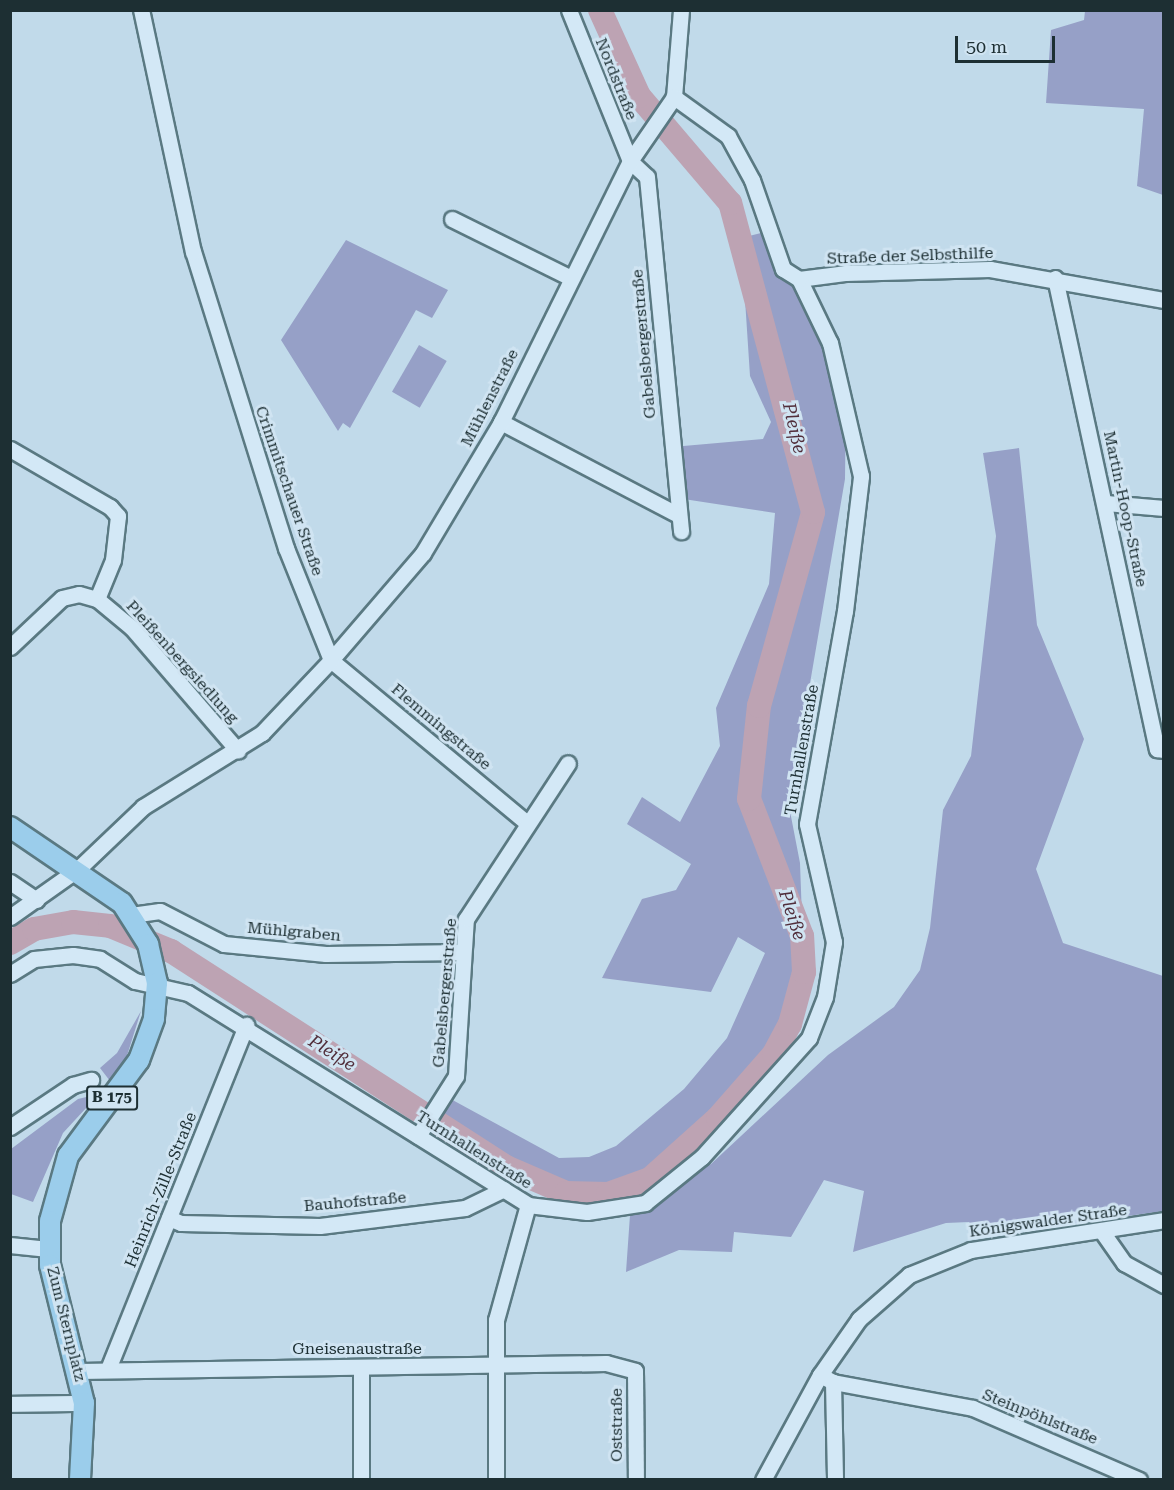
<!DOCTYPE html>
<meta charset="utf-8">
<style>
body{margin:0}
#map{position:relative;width:1174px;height:1490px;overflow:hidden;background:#c1daea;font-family:"Roboto Serif",serif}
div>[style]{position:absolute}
.green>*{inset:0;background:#96a0c7;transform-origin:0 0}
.river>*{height:24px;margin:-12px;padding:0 12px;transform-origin:12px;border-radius:12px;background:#bda3b3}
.roads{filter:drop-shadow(2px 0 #5a7982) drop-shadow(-2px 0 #5a7982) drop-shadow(0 2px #5a7982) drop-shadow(0 -2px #5a7982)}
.minor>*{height:15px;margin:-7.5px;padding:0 7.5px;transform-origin:7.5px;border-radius:7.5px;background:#d3e8f6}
.major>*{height:20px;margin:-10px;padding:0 10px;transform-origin:10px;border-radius:10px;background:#9bcdeb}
span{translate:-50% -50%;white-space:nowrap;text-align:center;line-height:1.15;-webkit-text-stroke:6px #d0e4f2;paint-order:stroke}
.shield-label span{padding:2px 4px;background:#d0e4f2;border:2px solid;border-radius:4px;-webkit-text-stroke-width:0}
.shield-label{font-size:15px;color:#1d2f33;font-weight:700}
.street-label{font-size:16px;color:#1d2f33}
.water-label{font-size:18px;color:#512e3b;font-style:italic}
.frame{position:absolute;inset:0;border:12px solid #1d2f33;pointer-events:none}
.scale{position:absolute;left:955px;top:36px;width:100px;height:27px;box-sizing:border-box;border:3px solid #1d2f33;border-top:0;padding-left:8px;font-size:18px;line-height:21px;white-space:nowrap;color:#1d2f33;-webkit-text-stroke:4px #d0e4f2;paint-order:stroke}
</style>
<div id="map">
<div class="green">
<div style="clip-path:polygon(1085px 11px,1163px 11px,1163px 195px,1137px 186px,1144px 109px,1046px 103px,1051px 30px,1084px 20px)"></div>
<div style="clip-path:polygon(769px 231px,783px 269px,799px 279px,846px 393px,845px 479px,789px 806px,800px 863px,804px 972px,790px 1024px,774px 1054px,718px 1118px,650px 1179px,608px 1194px,566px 1193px,506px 1167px,429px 1113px,447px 1097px,559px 1158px,589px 1157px,616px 1146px,684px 1089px,727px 1038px,765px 953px,738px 937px,711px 992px,602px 978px,642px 899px,676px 890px,691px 864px,627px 824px,642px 797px,680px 822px,720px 746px,716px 708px,769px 584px,775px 513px,677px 498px,672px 447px,763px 439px,771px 422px,750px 376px,741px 238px)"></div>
<div style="clip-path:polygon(346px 240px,448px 290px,432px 318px,416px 310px,350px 428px,343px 423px,338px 431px,281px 340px)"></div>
<div style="left:419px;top:345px;width:32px;height:54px;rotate:30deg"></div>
<div style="clip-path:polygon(1019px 448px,1037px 625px,1084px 739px,1036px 869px,1063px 943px,1163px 976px,1163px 1211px,981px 1237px,969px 1222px,946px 1223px,853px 1252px,864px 1191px,824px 1180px,791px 1237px,734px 1232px,732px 1252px,679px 1250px,626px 1272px,630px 1215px,711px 1164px,828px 1055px,894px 1007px,920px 970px,930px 928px,943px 810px,971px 756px,996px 536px,983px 453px)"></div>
<div style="clip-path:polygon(141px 1011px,125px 1062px,110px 1081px,100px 1068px,117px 1053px)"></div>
<div style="clip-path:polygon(99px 1094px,63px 1133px,33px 1202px,11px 1194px,11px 1149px,78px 1099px)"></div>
</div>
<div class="river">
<div style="left:10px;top:943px;width:28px;rotate:-30deg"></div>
<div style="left:34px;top:929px;width:40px;rotate:-10deg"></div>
<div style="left:73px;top:922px;width:37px;rotate:6deg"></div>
<div style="left:110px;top:926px;width:66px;rotate:22.3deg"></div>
<div style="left:171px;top:951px;width:399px;rotate:32.8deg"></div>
<div style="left:506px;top:1167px;width:65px;rotate:23.4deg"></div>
<div style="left:566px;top:1193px;width:42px;rotate:1.4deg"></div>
<div style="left:608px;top:1194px;width:45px;rotate:-19.7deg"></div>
<div style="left:650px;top:1179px;width:91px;rotate:-41.9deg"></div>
<div style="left:718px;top:1118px;width:85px;rotate:-48.8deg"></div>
<div style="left:774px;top:1054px;width:34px;rotate:-62deg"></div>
<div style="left:790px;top:1024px;width:54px;rotate:-74.9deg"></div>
<div style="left:804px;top:972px;width:36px;rotate:-93deg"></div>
<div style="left:802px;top:936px;width:147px;rotate:-111.1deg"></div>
<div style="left:749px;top:799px;width:94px;rotate:-83.9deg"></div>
<div style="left:759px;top:706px;width:201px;rotate:-74.4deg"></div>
<div style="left:813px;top:512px;width:320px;rotate:-105deg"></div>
<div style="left:730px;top:203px;width:140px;rotate:-130.4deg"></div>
<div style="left:639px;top:96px;width:94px;rotate:-114.4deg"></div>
</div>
<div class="roads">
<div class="minor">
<div style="left:569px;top:10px;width:163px;rotate:68deg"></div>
<div style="left:630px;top:161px;width:23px;rotate:43deg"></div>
<div style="left:647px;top:177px;width:356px;rotate:84.5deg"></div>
<div style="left:452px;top:219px;width:131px;rotate:26.4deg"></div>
<div style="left:1055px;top:278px;width:482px;rotate:77.8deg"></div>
<div style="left:1157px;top:749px;width:7px;rotate:8deg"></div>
<div style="left:799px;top:279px;width:46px;rotate:-7.4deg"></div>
<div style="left:845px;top:273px;width:145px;rotate:-1.6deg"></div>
<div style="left:990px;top:269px;width:177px;rotate:10.1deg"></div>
<div style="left:501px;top:422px;width:200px;rotate:27.7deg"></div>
<div style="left:10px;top:449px;width:116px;rotate:30.1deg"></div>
<div style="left:110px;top:507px;width:12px;rotate:48deg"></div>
<div style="left:118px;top:516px;width:44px;rotate:96.5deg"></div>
<div style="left:113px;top:560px;width:42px;rotate:112.3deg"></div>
<div style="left:1106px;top:503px;width:58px;rotate:4.9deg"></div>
<div style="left:10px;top:647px;width:71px;rotate:-43.3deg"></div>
<div style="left:62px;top:598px;width:17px;rotate:-13deg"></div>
<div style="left:79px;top:594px;width:19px;rotate:16deg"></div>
<div style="left:97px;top:599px;width:45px;rotate:39.6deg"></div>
<div style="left:132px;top:628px;width:162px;rotate:49.2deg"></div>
<div style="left:527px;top:823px;width:255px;rotate:-140.3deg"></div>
<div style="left:331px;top:660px;width:141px;rotate:-49.3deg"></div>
<div style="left:423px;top:553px;width:152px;rotate:-59.2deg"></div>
<div style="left:501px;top:422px;width:291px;rotate:-63.7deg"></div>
<div style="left:630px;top:161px;width:78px;rotate:-55.5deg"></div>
<div style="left:674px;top:97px;width:87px;rotate:-85.4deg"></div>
<div style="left:10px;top:882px;width:32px;rotate:34deg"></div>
<div style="left:131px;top:915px;width:29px;rotate:-8deg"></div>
<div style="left:160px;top:911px;width:72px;rotate:27.3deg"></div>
<div style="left:224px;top:944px;width:102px;rotate:5.6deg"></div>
<div style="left:326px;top:954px;width:137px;rotate:-0.8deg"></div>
<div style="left:10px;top:917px;width:83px;rotate:-35.2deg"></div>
<div style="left:78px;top:869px;width:90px;rotate:-43.6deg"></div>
<div style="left:143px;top:807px;width:140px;rotate:-31.9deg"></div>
<div style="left:262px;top:733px;width:100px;rotate:-46.6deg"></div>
<div style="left:331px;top:660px;width:121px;rotate:-111.9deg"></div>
<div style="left:286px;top:548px;width:310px;rotate:-107.4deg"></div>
<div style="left:193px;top:252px;width:248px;rotate:-102.1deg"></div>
<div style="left:10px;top:974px;width:28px;rotate:-32deg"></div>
<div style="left:34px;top:959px;width:39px;rotate:-6deg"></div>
<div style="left:73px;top:955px;width:27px;rotate:8deg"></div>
<div style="left:100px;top:959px;width:41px;rotate:32.2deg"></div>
<div style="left:135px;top:981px;width:54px;rotate:12.8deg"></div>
<div style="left:188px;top:993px;width:401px;rotate:31.9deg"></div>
<div style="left:528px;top:1205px;width:59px;rotate:6.8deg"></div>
<div style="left:587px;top:1212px;width:59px;rotate:-8.8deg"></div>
<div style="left:645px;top:1203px;width:73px;rotate:-38.9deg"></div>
<div style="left:702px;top:1157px;width:160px;rotate:-48deg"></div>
<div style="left:809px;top:1038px;width:44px;rotate:-68.7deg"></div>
<div style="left:825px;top:997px;width:56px;rotate:-80.7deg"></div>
<div style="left:834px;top:942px;width:121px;rotate:-102.9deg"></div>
<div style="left:807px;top:824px;width:216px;rotate:-79.9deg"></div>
<div style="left:845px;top:611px;width:136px;rotate:-83.2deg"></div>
<div style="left:861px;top:476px;width:137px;rotate:-103.1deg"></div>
<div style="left:830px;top:343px;width:71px;rotate:-115.8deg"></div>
<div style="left:799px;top:279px;width:19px;rotate:-148deg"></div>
<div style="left:783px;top:269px;width:94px;rotate:-109.2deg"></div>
<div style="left:752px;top:180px;width:50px;rotate:-118.6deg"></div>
<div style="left:728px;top:136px;width:67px;rotate:-144.2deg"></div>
<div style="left:10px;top:1127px;width:76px;rotate:-33.7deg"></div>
<div style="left:73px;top:1085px;width:19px;rotate:-16deg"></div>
<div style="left:418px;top:1136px;width:71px;rotate:-57.7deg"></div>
<div style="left:456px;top:1076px;width:157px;rotate:-86.4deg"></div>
<div style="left:466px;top:919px;width:186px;rotate:-56.8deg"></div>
<div style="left:169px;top:1218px;width:13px;rotate:23deg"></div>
<div style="left:181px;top:1223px;width:139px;rotate:1.2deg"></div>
<div style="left:320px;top:1226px;width:146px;rotate:-7.1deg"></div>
<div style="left:465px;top:1208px;width:43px;rotate:-26deg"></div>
<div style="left:1103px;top:1233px;width:37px;rotate:55deg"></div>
<div style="left:1124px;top:1263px;width:46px;rotate:28.8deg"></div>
<div style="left:10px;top:1245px;width:38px;rotate:6deg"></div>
<div style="left:108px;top:1369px;width:371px;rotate:-68.1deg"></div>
<div style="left:79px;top:1371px;width:527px;rotate:-0.87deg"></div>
<div style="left:606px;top:1363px;width:30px;rotate:15deg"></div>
<div style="left:635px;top:1371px;width:109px;rotate:89.5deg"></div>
<div style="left:820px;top:1375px;width:15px;rotate:28deg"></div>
<div style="left:833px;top:1382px;width:142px;rotate:10.5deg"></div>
<div style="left:973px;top:1408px;width:181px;rotate:23.4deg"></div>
<div style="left:833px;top:1382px;width:98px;rotate:88.8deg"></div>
<div style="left:10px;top:1404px;width:74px;rotate:-0.8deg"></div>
<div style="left:361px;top:1480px;width:113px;rotate:-90deg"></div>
<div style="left:496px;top:1480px;width:160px;rotate:-90deg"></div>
<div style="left:496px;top:1320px;width:119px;rotate:-74.5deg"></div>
<div style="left:763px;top:1480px;width:119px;rotate:-61.5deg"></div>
<div style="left:820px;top:1375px;width:68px;rotate:-55.1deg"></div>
<div style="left:859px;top:1319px;width:67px;rotate:-41.3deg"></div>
<div style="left:909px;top:1275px;width:67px;rotate:-22deg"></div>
<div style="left:971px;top:1250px;width:195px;rotate:-8.8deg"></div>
</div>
<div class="major">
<div style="left:10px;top:827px;width:135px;rotate:34.2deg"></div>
<div style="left:122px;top:903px;width:49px;rotate:57.6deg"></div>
<div style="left:148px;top:944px;width:40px;rotate:77deg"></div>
<div style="left:157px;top:983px;width:36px;rotate:95deg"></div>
<div style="left:154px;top:1019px;width:44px;rotate:110.1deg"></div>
<div style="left:139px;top:1060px;width:119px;rotate:126.5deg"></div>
<div style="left:68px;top:1156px;width:67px;rotate:105.5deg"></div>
<div style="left:50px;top:1221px;width:44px;rotate:90deg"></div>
<div style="left:50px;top:1265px;width:142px;rotate:76.2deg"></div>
<div style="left:84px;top:1403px;width:77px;rotate:93deg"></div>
</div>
</div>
<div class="shield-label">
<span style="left:112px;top:1098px">B 175</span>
</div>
<div class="street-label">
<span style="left:616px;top:79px;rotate:68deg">Nordstraße</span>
<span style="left:910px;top:256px;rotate:-2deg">Straße der Selbsthilfe</span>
<span style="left:644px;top:344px;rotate:-95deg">Gabelsbergerstraße</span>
<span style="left:490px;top:398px;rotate:-63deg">Mühlenstraße</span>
<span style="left:289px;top:491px;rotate:71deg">Crimmitschauer Straße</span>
<span style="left:1125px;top:509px;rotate:78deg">Martin-Hoop-Straße</span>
<span style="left:182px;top:662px;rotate:48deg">Pleißenbergsiedlung</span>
<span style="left:441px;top:727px;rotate:40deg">Flemmingstraße</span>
<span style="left:802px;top:750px;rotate:-80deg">Turnhallenstraße</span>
<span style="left:294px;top:932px;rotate:5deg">Mühlgraben</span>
<span style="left:445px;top:993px;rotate:-85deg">Gabelsbergerstraße</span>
<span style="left:474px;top:1150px;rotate:32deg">Turnhallenstraße</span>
<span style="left:161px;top:1190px;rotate:-68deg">Heinrich-Zille-Straße</span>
<span style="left:355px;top:1202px;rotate:-5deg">Bauhofstraße</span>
<span style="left:1048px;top:1221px;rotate:-8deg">Königswalder Straße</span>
<span style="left:66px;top:1324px;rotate:76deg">Zum Sternplatz</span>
<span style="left:357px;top:1349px">Gneisenaustraße</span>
<span style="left:1040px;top:1417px;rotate:22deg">Steinpöhlstraße</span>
<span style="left:617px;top:1425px;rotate:-90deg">Oststraße</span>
</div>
<div class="water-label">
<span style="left:794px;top:428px;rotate:77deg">Pleiße</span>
<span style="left:792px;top:915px;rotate:72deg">Pleiße</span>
<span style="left:332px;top:1053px;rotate:32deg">Pleiße</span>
</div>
<div class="frame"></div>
<div class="scale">50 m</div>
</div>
